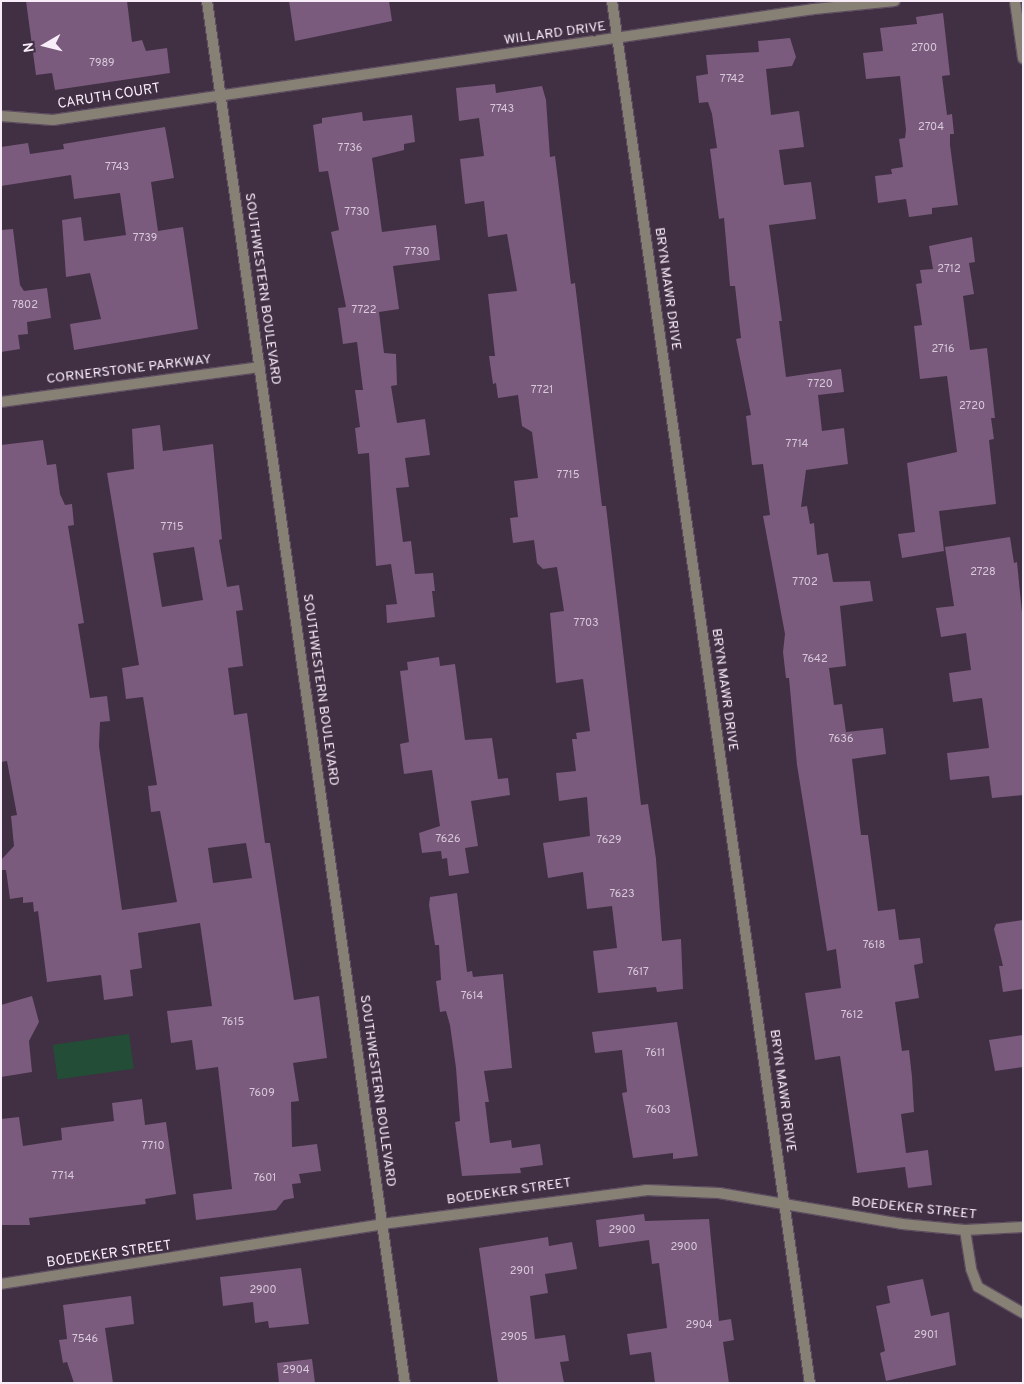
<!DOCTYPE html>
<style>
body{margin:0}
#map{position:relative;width:1024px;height:1384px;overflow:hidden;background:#412f43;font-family:Overpass,sans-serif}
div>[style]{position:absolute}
.green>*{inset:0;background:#234d37;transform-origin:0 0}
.building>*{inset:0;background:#7a5b7d}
.roads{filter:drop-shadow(1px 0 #5e4d60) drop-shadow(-1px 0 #5e4d60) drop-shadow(0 1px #5e4d60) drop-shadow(0 -1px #5e4d60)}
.minor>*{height:10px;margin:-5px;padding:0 5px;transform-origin:5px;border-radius:5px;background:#878175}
.tertiary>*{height:10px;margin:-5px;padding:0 5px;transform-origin:5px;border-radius:5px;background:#878175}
span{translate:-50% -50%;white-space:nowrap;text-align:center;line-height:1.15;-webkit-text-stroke:4.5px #412f43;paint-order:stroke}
.number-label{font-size:11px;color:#d8c8da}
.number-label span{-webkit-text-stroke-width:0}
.street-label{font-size:14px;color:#f8ecf9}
.frame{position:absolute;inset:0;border:2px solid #f8ecf9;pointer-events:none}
.north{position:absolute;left:20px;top:20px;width:50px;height:50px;-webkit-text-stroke:4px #412f43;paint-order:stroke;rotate:262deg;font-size:14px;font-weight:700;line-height:20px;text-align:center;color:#f8ecf9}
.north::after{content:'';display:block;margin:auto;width:18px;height:22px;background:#f8ecf9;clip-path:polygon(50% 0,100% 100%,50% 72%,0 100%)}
</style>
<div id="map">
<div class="green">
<div style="left:129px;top:1034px;width:35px;height:77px;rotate:82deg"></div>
</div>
<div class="building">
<div style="clip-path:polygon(26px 1px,127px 1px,132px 42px,142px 40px,146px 51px,167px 48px,170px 73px,55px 90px,52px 73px,36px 75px)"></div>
<div style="clip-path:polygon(289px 1px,389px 1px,392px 21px,295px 41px)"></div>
<div style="clip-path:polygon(943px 13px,950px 75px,942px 76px,947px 115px,952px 114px,954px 134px,950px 134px,950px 145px,958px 205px,932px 208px,932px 214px,909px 217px,906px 199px,878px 203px,875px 176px,892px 174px,891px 169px,903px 167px,899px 139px,905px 138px,906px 130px,900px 76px,866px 79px,863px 53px,883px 51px,880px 28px,917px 24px,916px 17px)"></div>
<div style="clip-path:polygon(790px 38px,796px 57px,792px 66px,766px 69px,771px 115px,799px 111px,804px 147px,779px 150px,784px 185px,811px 182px,816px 219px,769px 225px,782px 321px,779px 321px,786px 377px,841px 369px,844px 392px,818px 395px,822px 431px,844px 428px,848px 464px,806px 470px,801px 507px,807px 506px,810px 524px,814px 523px,817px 555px,828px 553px,833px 582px,870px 581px,873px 601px,840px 606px,846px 666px,829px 668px,834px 705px,842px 704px,846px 732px,883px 728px,886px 754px,852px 759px,861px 835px,868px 835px,878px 911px,895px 909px,899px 940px,920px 938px,923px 963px,914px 965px,919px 998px,895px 1002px,902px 1051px,909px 1050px,912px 1077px,914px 1112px,901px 1114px,906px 1153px,928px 1150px,932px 1185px,908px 1188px,905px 1167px,857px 1173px,840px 1056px,815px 1060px,805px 993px,841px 988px,836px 949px,827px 951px,797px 765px,789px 678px,786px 678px,783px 652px,785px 634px,763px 516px,770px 515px,763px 464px,752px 465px,746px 416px,751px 415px,736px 339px,741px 338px,735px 286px,730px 286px,724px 218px,719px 219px,710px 149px,717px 148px,712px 114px,708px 102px,699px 103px,696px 76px,708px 74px,706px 55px,759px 52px,758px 41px)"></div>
<div style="clip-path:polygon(495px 84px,496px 93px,542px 86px,546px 100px,550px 157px,555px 156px,571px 284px,575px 283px,602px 506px,606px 506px,641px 805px,648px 804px,656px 859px,662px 941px,681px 939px,683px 989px,657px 992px,656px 987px,598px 993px,593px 951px,617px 948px,612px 906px,587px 909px,583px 872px,548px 878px,543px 843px,590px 836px,587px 797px,559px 801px,556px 773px,576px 771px,572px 739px,577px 739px,576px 733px,590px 731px,583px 679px,556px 683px,550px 613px,564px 611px,557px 567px,543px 569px,537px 563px,534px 540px,513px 543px,510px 518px,518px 517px,514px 481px,538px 478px,532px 432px,522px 426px,518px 395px,498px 398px,496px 383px,493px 384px,489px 356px,495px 356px,488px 294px,517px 291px,507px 234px,488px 237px,484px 201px,465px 204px,460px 159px,484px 156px,479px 118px,459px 121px,456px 88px)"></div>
<div style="clip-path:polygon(362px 112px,363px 121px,412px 115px,415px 142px,404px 144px,404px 150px,372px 158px,382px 232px,436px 225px,440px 260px,393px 266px,399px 309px,379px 312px,384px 353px,396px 354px,397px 385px,391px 386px,397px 423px,425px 419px,430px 455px,405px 458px,409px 487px,396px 488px,403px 542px,411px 541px,415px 574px,433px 573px,435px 591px,432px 591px,435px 617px,387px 623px,386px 605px,397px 604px,391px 564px,376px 566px,369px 453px,358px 454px,355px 428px,360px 427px,355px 390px,363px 390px,357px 342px,343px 344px,338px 308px,346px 307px,331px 232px,339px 230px,328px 171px,319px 172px,313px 125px,322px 123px,322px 118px)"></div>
<div style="clip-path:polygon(165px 127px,174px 178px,151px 182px,158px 231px,183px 227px,198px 329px,74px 350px,70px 324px,101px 319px,90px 273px,66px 277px,62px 220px,81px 217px,84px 241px,126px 235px,120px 193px,74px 199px,71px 175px,1px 186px,1px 147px,28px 143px,30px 154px,64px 149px,63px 144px)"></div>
<div style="clip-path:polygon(13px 229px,20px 285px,24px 291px,47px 288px,51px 318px,27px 322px,28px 334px,18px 335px,20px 349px,1px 352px,1px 230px)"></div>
<div style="clip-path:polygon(972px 237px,975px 262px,969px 263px,974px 294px,963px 296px,970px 350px,987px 348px,995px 418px,991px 418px,994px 439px,989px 440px,996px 504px,939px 511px,944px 551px,902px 558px,898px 534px,915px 532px,907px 463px,957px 452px,947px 376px,920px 379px,914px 326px,922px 325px,916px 284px,922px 283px,920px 270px,933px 269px,929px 246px)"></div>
<div style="clip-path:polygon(evenodd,160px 425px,163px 451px,213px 444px,222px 539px,219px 540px,227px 587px,239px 585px,243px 610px,236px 611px,243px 666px,228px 668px,234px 715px,247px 713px,265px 843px,270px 843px,294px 1000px,319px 996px,327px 1058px,293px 1063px,299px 1101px,291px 1102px,292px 1147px,317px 1144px,321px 1171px,299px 1174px,301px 1183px,292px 1184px,294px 1198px,284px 1200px,276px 1210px,196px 1220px,193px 1194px,232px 1189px,218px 1067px,196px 1070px,192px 1040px,171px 1043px,167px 1011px,212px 1006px,200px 923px,138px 933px,142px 968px,130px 970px,133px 996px,104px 1000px,101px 975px,47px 982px,38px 911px,34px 912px,33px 902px,23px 903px,23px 897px,10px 899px,6px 870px,1px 870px,1px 860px,14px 846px,11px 816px,17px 815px,7px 761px,1px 762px,1px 445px,43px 440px,47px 465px,56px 464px,60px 494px,65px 505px,72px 504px,74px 525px,68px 526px,84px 623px,78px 624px,90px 698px,107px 696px,110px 721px,100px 722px,99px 746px,122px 910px,177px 902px,160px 811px,151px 812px,148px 786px,157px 785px,143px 697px,126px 699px,122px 668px,139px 665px,107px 473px,134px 469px,132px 429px,160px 425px,194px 547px,203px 600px,162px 607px,153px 553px,194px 547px,160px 425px,246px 843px,252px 878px,213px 883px,208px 848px,246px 843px)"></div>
<div style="clip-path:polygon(1010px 537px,1014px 563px,1017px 562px,1023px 623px,1023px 795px,992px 798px,989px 776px,950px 780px,947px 753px,989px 748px,982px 698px,953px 702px,949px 673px,971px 670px,966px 633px,941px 637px,936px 608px,954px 606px,945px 547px)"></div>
<div style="clip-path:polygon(439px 657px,440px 666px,455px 664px,465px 740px,492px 738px,498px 779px,508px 778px,510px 795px,471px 801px,478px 846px,465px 848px,469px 873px,449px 876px,447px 858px,442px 859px,441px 851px,422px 853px,419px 833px,440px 826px,432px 770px,404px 774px,400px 744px,409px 742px,400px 671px,408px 670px,407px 662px)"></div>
<div style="clip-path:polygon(457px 893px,467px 972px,472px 971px,473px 977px,503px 974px,512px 1068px,484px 1071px,489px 1102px,485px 1102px,490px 1143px,511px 1140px,512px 1148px,540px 1144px,543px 1165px,520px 1168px,521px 1173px,462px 1176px,455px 1122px,460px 1121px,456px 1068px,450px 1025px,446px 1011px,440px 1012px,436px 981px,441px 980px,439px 945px,435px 945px,429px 905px,430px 897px)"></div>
<div style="clip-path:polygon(1023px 920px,1023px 989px,1003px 992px,999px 966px,1003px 966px,994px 929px,996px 924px)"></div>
<div style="clip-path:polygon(32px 996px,39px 1022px,29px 1041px,32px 1072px,1px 1077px,1px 1005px)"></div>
<div style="clip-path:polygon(677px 1022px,698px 1156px,673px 1159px,673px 1153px,633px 1158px,622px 1093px,627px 1092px,622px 1050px,595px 1053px,592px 1032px)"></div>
<div style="clip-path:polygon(1023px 1035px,1023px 1067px,995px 1071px,989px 1040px)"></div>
<div style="clip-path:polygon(142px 1099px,145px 1125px,166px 1122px,176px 1194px,145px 1199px,146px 1204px,29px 1218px,30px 1225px,1px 1225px,1px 1119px,19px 1117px,23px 1146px,62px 1140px,61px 1128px,114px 1121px,112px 1103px)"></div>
<div style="clip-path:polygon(644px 1214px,645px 1221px,709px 1219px,719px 1321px,731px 1319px,734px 1340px,723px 1342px,729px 1383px,655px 1383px,651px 1352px,630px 1355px,627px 1334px,667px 1328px,659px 1263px,652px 1264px,649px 1240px,599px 1247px,596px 1220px)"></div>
<div style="clip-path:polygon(548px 1237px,549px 1246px,572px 1242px,577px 1269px,545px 1274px,548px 1293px,530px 1296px,535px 1339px,565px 1335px,569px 1361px,560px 1362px,564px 1383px,498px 1383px,479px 1248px)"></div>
<div style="clip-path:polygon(301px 1268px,309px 1324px,269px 1328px,268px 1321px,255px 1323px,253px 1302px,223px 1306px,220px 1277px)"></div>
<div style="clip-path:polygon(923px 1279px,931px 1316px,949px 1312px,956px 1365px,886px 1381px,880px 1353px,885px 1351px,876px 1306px,890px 1303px,887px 1286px)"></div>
<div style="clip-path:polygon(131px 1296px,134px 1324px,105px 1328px,113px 1383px,74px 1383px,67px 1362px,63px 1363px,59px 1340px,67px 1339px,63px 1305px)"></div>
<div style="clip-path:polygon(312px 1359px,315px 1383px,279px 1383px,277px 1363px)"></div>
</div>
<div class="roads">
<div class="minor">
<div style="left:612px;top:1px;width:1396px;rotate:81.85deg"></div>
<div style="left:1015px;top:1px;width:58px;rotate:82deg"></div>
<div style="left:1px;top:116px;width:52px;rotate:4.4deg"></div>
<div style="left:53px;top:120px;width:769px;rotate:-8.3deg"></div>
<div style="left:814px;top:9px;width:81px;rotate:-5.6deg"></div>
<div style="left:1px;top:402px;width:261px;rotate:-7.7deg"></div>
<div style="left:965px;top:1230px;width:39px;rotate:81deg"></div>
<div style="left:971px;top:1269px;width:19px;rotate:69deg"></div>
<div style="left:978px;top:1287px;width:52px;rotate:30deg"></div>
<div style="left:1px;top:1284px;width:386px;rotate:-8.9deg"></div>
<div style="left:382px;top:1224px;width:266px;rotate:-7.3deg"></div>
<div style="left:646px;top:1190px;width:73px;rotate:2.4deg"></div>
<div style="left:719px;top:1193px;width:186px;rotate:9.6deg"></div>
<div style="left:902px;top:1224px;width:63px;rotate:5.4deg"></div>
<div style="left:965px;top:1230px;width:58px;rotate:-3deg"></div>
</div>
<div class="tertiary">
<div style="left:207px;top:1px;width:1396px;rotate:81.85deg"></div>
</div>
</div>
<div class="number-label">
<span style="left:924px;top:48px">2700</span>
<span style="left:102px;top:63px">7989</span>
<span style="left:732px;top:79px">7742</span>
<span style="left:502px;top:109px">7743</span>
<span style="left:931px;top:127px">2704</span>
<span style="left:350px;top:148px">7736</span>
<span style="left:117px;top:167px">7743</span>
<span style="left:357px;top:212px">7730</span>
<span style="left:145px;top:238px">7739</span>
<span style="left:417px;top:252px">7730</span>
<span style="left:949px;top:269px">2712</span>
<span style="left:25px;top:305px">7802</span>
<span style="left:364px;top:310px">7722</span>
<span style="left:943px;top:349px">2716</span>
<span style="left:820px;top:384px">7720</span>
<span style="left:542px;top:390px">7721</span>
<span style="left:972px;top:406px">2720</span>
<span style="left:797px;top:444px">7714</span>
<span style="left:568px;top:475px">7715</span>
<span style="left:172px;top:527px">7715</span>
<span style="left:983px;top:572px">2728</span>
<span style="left:805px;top:582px">7702</span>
<span style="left:586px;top:623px">7703</span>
<span style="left:815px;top:659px">7642</span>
<span style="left:841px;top:739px">7636</span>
<span style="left:448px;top:839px">7626</span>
<span style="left:609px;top:840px">7629</span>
<span style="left:622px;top:894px">7623</span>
<span style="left:874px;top:945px">7618</span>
<span style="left:638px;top:972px">7617</span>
<span style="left:472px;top:996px">7614</span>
<span style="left:852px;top:1015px">7612</span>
<span style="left:233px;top:1022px">7615</span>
<span style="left:655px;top:1053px">7611</span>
<span style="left:262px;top:1093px">7609</span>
<span style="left:658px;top:1110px">7603</span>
<span style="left:153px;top:1146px">7710</span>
<span style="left:63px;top:1176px">7714</span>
<span style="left:265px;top:1178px">7601</span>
<span style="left:622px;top:1230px">2900</span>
<span style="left:684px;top:1247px">2900</span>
<span style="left:522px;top:1271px">2901</span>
<span style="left:263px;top:1290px">2900</span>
<span style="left:699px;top:1325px">2904</span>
<span style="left:926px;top:1335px">2901</span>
<span style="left:514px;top:1337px">2905</span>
<span style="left:85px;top:1339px">7546</span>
<span style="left:296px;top:1370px">2904</span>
</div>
<div class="street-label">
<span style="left:555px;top:34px;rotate:-8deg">WILLARD DRIVE</span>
<span style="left:109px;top:97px;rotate:-9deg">CARUTH COURT</span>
<span style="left:262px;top:289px;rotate:82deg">SOUTHWESTERN BOULEVARD</span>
<span style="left:667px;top:289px;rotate:82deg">BRYN MAWR DRIVE</span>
<span style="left:129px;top:370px;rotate:-7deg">CORNERSTONE PARKWAY</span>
<span style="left:320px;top:690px;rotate:82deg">SOUTHWESTERN BOULEVARD</span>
<span style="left:724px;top:690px;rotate:82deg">BRYN MAWR DRIVE</span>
<span style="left:377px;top:1091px;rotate:82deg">SOUTHWESTERN BOULEVARD</span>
<span style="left:782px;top:1091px;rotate:82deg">BRYN MAWR DRIVE</span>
<span style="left:509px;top:1192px;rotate:-8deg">BOEDEKER STREET</span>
<span style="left:914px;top:1209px;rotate:6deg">BOEDEKER STREET</span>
<span style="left:109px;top:1255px;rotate:-8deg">BOEDEKER STREET</span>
</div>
<div class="frame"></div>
<div class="north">N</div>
</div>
